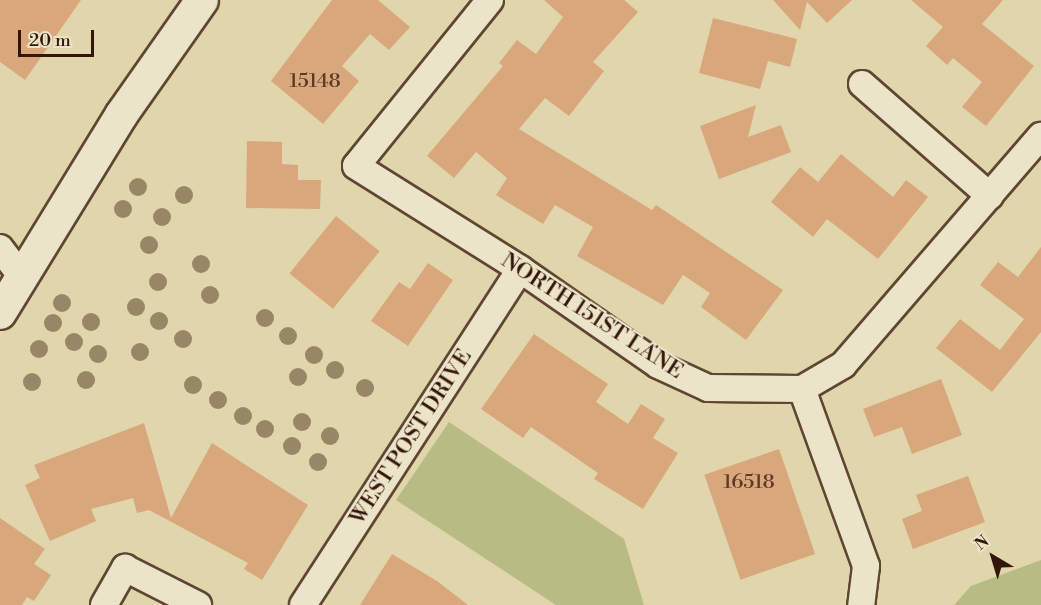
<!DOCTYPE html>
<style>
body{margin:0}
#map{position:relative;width:1041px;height:605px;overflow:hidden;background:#e1d5ab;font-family:"Libre Bodoni",serif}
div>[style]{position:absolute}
.green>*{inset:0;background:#b9bb84}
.building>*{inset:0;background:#d9a77c;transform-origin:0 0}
.roads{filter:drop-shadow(2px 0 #5f4632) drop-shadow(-2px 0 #5f4632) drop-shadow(0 2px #5f4632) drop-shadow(0 -2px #5f4632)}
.minor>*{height:26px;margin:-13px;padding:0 13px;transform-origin:13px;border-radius:13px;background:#ece4c8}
.tertiary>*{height:32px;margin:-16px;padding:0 16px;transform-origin:16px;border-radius:16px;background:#ece4c8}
.trees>*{width:18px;height:18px;margin:-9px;border-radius:50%;background:#988766}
span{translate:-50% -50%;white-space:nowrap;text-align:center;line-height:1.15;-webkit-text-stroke:4.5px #ece4c8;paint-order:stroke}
.number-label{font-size:20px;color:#5d3a26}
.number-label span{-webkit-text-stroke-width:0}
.street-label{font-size:22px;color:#341609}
.north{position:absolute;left:963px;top:527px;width:60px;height:60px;-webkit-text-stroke:4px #ece4c8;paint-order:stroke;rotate:322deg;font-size:16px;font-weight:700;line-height:24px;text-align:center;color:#341609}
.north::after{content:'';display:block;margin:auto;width:21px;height:27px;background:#341609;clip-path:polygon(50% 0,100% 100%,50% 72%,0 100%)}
.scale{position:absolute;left:18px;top:30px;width:76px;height:27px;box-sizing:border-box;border:3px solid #341609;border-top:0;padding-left:8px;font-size:18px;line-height:21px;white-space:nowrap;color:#341609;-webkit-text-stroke:4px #ece4c8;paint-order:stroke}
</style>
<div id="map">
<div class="green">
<div style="clip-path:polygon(449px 422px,624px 539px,644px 605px,556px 605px,396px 500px)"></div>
<div style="clip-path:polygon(1041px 560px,1041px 605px,954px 605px,971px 586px)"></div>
</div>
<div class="building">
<div style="clip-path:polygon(0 0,81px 0,25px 80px,0 62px)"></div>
<div style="clip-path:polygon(332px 0,378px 0,410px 27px,389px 50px,370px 34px,342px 66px,359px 81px,323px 124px,271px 81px)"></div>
<div style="clip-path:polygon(544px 0,624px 0,638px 12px,593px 62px,604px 71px,569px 116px,545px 98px,519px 129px,652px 210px,656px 205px,783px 290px,746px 340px,701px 307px,710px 293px,683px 275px,663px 305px,577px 256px,593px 227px,555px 205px,543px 224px,496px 195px,507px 178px,476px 152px,454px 178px,427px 156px,503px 66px,499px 63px,517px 40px,536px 54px,563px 17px)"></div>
<div style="clip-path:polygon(773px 0,852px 0,827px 23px,807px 2px,800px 30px)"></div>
<div style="clip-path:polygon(911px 0,1003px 0,982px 24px,1034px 66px,986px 126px,962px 107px,982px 82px,953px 58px,947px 65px,926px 46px,943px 27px)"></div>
<div style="clip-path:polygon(713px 18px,797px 39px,790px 67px,768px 61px,760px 89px,699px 73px)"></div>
<div style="clip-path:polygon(756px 105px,748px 137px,781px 125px,791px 152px,719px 179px,700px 126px)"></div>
<div style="clip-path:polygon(247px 141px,282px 142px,282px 164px,298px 165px,298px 180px,321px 180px,320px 209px,246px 208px)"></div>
<div style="clip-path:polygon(841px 154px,893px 197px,906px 180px,928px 197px,878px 259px,827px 219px,813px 237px,771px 202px,800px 167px,818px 182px)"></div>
<div style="left:336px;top:216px;width:56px;height:74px;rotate:39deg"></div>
<div style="clip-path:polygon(1041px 247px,1041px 332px,992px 392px,936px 348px,960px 319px,1000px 350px,1024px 319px,980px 285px,998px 262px,1018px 277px)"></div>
<div style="clip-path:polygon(428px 263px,453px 280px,408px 346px,371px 321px,399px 282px,410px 289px)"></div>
<div style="clip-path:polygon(534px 334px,608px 384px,596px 402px,628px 424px,641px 404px,665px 419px,653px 438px,678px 453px,643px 509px,594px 479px,598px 473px,531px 427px,523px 438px,481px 409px)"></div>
<div style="clip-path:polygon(941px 379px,962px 435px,912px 454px,902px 427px,874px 437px,863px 409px)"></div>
<div style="clip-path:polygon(144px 423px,171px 518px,212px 443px,308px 505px,262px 580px,244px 569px,248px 563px,149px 510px,137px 513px,133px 498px,91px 509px,96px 521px,50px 541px,25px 485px,40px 478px,34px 465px)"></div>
<div style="left:779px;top:449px;width:111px;height:79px;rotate:71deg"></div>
<div style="clip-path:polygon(968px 476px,985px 522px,913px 549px,902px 519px,922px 511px,916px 495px)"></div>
<div style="clip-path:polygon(0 518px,45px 549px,34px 564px,51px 575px,34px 601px,27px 597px,22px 605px,0 605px)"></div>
<div style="clip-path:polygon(392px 554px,437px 581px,468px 605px,360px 605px)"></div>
</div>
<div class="roads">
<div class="minor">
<div style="left:490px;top:0;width:213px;rotate:128.9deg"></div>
<div style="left:356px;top:166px;width:194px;rotate:32.1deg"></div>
<div style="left:520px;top:269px;width:168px;rotate:34.8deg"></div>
<div style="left:658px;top:365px;width:55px;rotate:24.7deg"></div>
<div style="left:708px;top:388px;width:94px;rotate:0.6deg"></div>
<div style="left:862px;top:84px;width:170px;rotate:41.2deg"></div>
<div style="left:0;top:248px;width:35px;rotate:53deg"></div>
<div style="left:802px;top:389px;width:48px;rotate:-30.3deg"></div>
<div style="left:843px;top:365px;width:303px;rotate:-49.2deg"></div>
<div style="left:802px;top:389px;width:188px;rotate:70.1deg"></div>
<div style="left:866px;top:566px;width:39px;rotate:97deg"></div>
<div style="left:104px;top:605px;width:43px;rotate:-60.4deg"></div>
<div style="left:125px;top:568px;width:82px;rotate:26.9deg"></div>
<div style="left:303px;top:605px;width:400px;rotate:-57.1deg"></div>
</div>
<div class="tertiary">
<div style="left:0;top:313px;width:233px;rotate:-58.5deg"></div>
<div style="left:122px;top:114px;width:139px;rotate:-54.9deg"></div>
</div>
</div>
<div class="trees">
<div style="left:138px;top:187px"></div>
<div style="left:184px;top:195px"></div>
<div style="left:123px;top:209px"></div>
<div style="left:162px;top:217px"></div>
<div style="left:149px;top:245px"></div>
<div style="left:201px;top:264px"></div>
<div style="left:158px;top:282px"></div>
<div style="left:210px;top:295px"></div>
<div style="left:62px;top:303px"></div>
<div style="left:136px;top:307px"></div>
<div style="left:265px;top:318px"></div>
<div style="left:159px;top:321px"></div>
<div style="left:91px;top:322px"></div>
<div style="left:53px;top:323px"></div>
<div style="left:288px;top:336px"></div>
<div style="left:183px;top:339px"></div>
<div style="left:74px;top:342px"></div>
<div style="left:39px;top:349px"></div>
<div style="left:140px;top:352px"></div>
<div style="left:98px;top:354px"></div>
<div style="left:314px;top:355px"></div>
<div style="left:335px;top:370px"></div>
<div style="left:298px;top:377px"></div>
<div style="left:86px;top:380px"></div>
<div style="left:32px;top:382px"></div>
<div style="left:193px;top:385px"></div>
<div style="left:365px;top:388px"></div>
<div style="left:218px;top:400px"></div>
<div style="left:243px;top:416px"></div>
<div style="left:302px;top:422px"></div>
<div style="left:265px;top:429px"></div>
<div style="left:330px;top:436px"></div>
<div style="left:292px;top:446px"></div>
<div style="left:318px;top:462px"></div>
</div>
<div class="number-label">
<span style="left:315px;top:81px">15148</span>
<span style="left:749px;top:482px">16518</span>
</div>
<div class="street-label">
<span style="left:592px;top:316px;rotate:33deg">NORTH 151ST LANE</span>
<span style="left:411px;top:437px;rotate:-57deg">WEST POST DRIVE</span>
</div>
<div class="north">N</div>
<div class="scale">20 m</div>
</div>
